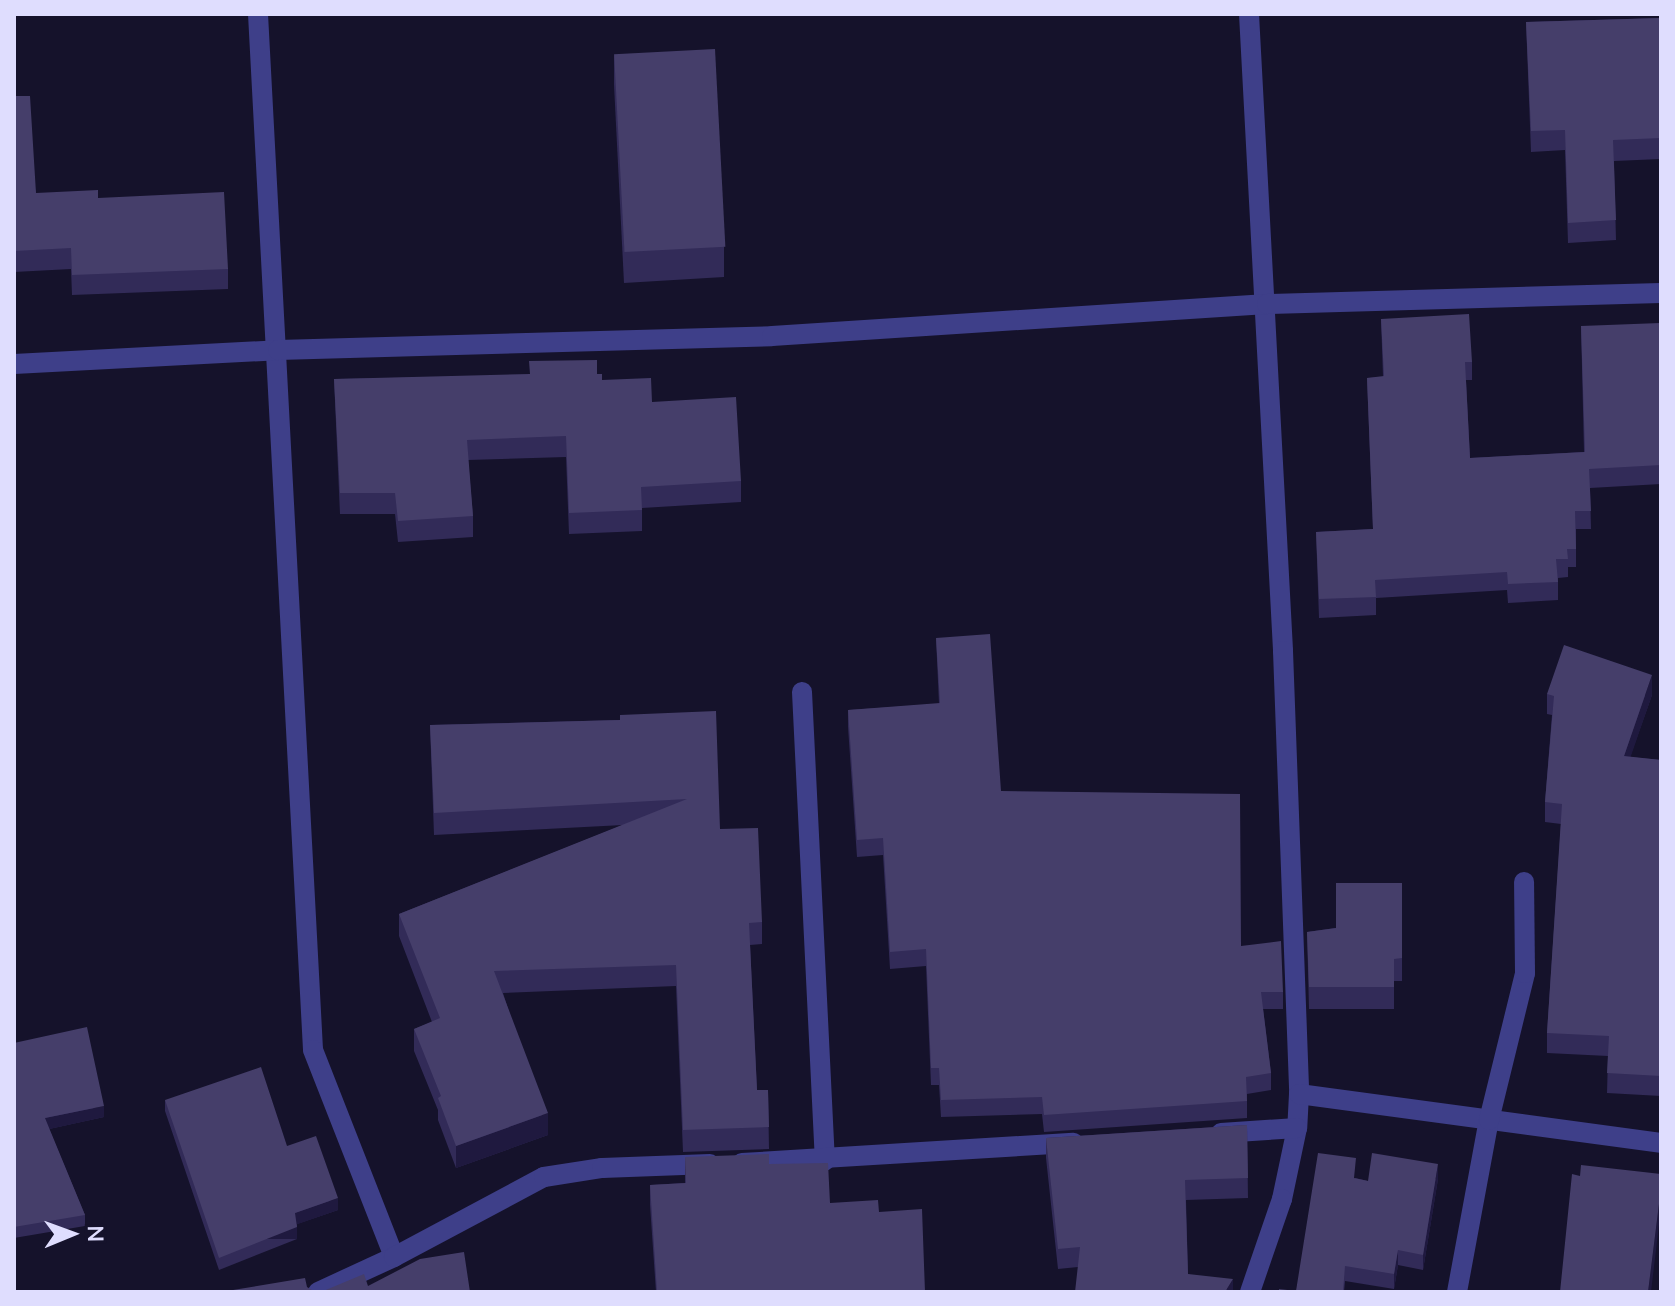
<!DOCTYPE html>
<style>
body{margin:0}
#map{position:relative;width:1675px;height:1306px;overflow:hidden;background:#15122b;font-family:Mulish,sans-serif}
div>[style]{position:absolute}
.street>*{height:20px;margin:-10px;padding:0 10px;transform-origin:10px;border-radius:10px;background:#3e3f89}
.wall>*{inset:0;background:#322b58}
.shaded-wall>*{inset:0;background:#1f193f;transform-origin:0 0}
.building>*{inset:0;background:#453e6a;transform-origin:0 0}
span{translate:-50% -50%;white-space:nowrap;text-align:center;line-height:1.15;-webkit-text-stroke:6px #15122b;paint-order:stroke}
.frame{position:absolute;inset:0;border:16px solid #dfddfe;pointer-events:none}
.north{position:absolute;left:32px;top:1194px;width:80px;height:80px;-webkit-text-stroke:6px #15122b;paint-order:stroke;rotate:89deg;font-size:22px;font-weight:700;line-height:32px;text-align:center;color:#dfddfe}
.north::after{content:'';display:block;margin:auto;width:28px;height:36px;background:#dfddfe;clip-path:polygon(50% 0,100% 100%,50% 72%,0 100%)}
</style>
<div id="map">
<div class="street">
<div style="left:258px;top:14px;width:1037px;rotate:86.96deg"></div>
<div style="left:313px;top:1050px;width:222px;rotate:68.6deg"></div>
<div style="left:1249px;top:14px;width:638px;rotate:86.94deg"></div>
<div style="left:1283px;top:651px;width:443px;rotate:87.9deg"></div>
<div style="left:1299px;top:1094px;width:34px;rotate:93deg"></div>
<div style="left:1297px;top:1128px;width:73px;rotate:101.9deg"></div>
<div style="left:1282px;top:1199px;width:98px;rotate:109deg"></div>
<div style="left:14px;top:364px;width:264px;rotate:-3deg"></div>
<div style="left:278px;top:350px;width:494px;rotate:-1.6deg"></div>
<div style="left:772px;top:336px;width:496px;rotate:-3.7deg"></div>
<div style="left:1267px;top:304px;width:394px;rotate:-1.6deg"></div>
<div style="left:802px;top:692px;width:469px;rotate:87.2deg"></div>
<div style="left:1299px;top:1094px;width:365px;rotate:7.7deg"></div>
<div style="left:1221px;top:1133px;width:76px;rotate:-3.8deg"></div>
<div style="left:742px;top:1163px;width:332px;rotate:-3.5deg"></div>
<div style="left:318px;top:1292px;width:84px;rotate:-24.7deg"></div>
<div style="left:394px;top:1257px;width:170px;rotate:-28.1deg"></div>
<div style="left:544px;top:1177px;width:59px;rotate:-8.8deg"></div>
<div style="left:602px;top:1168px;width:108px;rotate:-2.1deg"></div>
<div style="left:1457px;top:1292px;width:175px;rotate:-79.5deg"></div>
<div style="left:1489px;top:1120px;width:151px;rotate:-76.2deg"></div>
<div style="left:1525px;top:973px;width:91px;rotate:-90.6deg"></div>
</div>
<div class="wall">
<div style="clip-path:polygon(1661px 18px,1661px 159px,1614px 161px,1616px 240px,1568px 243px,1565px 150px,1531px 152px,1526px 22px)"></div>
<div style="clip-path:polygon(614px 54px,724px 247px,724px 277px,624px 283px,614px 85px)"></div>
<div style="clip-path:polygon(14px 96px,36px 193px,98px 198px,228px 269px,228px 289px,72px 295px,71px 269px,14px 272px)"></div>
<div style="clip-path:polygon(1381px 319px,1472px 362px,1472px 380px,1466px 380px,1470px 458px,1584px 452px,1581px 326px,1661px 338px,1661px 484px,1590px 488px,1591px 529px,1576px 529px,1576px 567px,1568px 567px,1568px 577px,1558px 578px,1558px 600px,1508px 603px,1507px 590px,1376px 598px,1376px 615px,1319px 618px,1316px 532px,1373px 529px,1367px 378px,1383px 377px)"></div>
<div style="clip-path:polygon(597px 374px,602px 380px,652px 402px,741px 481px,741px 502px,642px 508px,642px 531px,569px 534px,566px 457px,468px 460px,473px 516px,473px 537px,398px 542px,395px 514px,340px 514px,334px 379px)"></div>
<div style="clip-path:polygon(936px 638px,1001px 791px,1241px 946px,1283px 992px,1283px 1009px,1263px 1009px,1271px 1073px,1271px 1090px,1247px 1094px,1247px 1118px,1044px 1132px,1042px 1114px,941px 1117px,939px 1085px,931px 1085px,926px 966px,890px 969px,883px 855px,857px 857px,848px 727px,848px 710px,939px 704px)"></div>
<div style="clip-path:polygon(1547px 694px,1652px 695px,1630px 757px,1661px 760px,1661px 1096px,1607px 1093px,1608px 1056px,1547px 1053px,1547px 1033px,1561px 824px,1545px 822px,1545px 802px,1552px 715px,1547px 714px)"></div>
<div style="clip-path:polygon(620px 720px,720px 829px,762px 922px,762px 944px,750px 945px,757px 1090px,768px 1090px,769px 1149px,683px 1152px,676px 986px,503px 993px,548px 1135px,456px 1168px,438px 1120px,438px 1110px,414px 1051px,414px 1029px,432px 1022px,399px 936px,399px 914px,623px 825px,434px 835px,430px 725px)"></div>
<div style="clip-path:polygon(1402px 883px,1402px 981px,1394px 981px,1394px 1009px,1309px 1009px,1307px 932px,1336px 928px)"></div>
<div style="clip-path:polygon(14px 1043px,104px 1117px,49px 1129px,85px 1215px,85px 1226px,14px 1238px)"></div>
<div style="clip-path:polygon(165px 1100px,287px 1146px,338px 1210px,297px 1224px,297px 1239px,219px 1270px,165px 1111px)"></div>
<div style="clip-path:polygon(1247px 1125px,1248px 1198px,1186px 1200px,1188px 1274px,1233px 1292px,1078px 1267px,1058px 1269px,1046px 1158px,1046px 1138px)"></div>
<div style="clip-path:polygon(685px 1157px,769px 1164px,830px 1203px,879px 1212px,925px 1292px,656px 1292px,650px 1205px,650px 1185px,685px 1183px)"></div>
<div style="clip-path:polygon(1355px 1178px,1368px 1181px,1438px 1179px,1423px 1270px,1398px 1265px,1394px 1289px,1345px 1281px,1344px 1292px,1279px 1292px,1296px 1291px)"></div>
</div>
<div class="shaded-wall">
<div style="clip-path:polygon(1652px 675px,1652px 695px,1624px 776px,1624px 756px)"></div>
<div style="clip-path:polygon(104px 1106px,104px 1117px,45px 1130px,45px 1118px)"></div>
<div style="clip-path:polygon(548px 1113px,548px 1135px,456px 1168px,456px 1146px)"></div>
<div style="clip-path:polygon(1438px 1164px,1438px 1179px,1423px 1270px,1423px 1255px)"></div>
<div style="clip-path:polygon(1661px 1188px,1661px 1208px,1651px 1292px,1648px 1292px)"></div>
<div style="clip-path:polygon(338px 1198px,338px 1210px,295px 1225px,295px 1213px)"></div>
<div style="left:297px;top:1227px;width:12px;height:84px;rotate:90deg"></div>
<div style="clip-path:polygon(1398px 1250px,1398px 1265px,1394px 1289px,1394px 1274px)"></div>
<div style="clip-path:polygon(1233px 1279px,1233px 1292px,1225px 1292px)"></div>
</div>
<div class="building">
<div style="clip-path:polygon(1661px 18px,1661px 138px,1613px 140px,1616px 220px,1568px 223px,1565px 130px,1531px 131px,1526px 22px)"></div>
<div style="left:715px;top:49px;width:198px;height:101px;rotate:87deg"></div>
<div style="clip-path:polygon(14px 96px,30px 96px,36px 193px,98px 190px,98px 198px,224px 192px,228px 269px,72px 275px,71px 248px,14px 251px)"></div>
<div style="clip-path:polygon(1469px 314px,1472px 362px,1465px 362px,1470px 458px,1585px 452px,1581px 326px,1660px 323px,1661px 465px,1589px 469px,1591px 511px,1575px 511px,1576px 549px,1567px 549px,1568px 559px,1556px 559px,1558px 582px,1508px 584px,1507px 572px,1375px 580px,1376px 597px,1319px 599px,1316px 532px,1373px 529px,1367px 378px,1384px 376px,1381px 319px)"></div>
<div style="clip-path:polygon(597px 360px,597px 374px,602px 374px,602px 380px,651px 378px,652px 402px,736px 397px,741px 481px,641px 487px,642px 510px,569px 513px,566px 436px,467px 440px,473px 516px,398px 521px,395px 493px,340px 493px,334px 379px,530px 374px,529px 361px)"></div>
<div style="clip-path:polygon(990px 634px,1001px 791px,1240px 794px,1241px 946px,1281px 941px,1283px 992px,1261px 992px,1271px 1073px,1246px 1077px,1247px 1101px,1044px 1115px,1042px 1097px,941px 1100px,939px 1068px,931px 1068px,926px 949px,890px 952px,883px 838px,857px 840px,848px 710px,940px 703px,936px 638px)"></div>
<div style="clip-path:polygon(1564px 645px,1652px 675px,1624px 756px,1661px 760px,1661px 1076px,1607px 1073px,1609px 1036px,1547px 1033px,1562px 804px,1545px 802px,1554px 696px,1547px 694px)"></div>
<div style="clip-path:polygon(716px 711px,720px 829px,758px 828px,762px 922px,749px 923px,757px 1090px,768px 1090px,769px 1127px,683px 1130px,676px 965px,494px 971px,548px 1113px,456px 1146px,438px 1098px,441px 1096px,414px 1029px,440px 1018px,399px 914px,687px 799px,434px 813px,430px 725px,620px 720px,620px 715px)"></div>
<div style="clip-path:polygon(1336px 883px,1402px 883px,1402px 958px,1394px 959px,1394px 987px,1309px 987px,1307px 932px,1336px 928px)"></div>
<div style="clip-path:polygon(87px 1027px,104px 1106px,45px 1118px,85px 1215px,14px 1227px,14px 1043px)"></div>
<div style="clip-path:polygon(261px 1067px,287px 1146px,316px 1136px,338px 1198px,295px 1213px,297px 1227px,219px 1258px,165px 1100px)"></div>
<div style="clip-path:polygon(1247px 1125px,1248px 1178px,1185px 1180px,1188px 1274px,1233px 1279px,1225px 1292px,1075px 1292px,1080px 1247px,1058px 1249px,1046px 1138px)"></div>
<div style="clip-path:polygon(1318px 1153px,1356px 1158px,1354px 1178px,1368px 1181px,1372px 1153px,1438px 1164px,1423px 1255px,1398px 1250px,1394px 1274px,1345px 1266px,1343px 1292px,1279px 1292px,1279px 1289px,1296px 1291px)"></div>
<div style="clip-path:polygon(769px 1154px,769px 1164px,828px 1163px,830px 1203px,878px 1200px,879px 1212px,922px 1209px,925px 1292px,657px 1292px,650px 1185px,686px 1183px,685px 1157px)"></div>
<div style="clip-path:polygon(1581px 1165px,1661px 1174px,1661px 1188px,1648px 1292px,1560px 1292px,1572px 1174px,1580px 1176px)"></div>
<div style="clip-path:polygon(464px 1252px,470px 1292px,321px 1292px,364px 1274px,368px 1286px,420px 1259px)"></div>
<div style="clip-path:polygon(305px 1278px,307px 1287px,315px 1292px,233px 1292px,233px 1290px)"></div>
</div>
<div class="frame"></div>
<div class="north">N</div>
</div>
